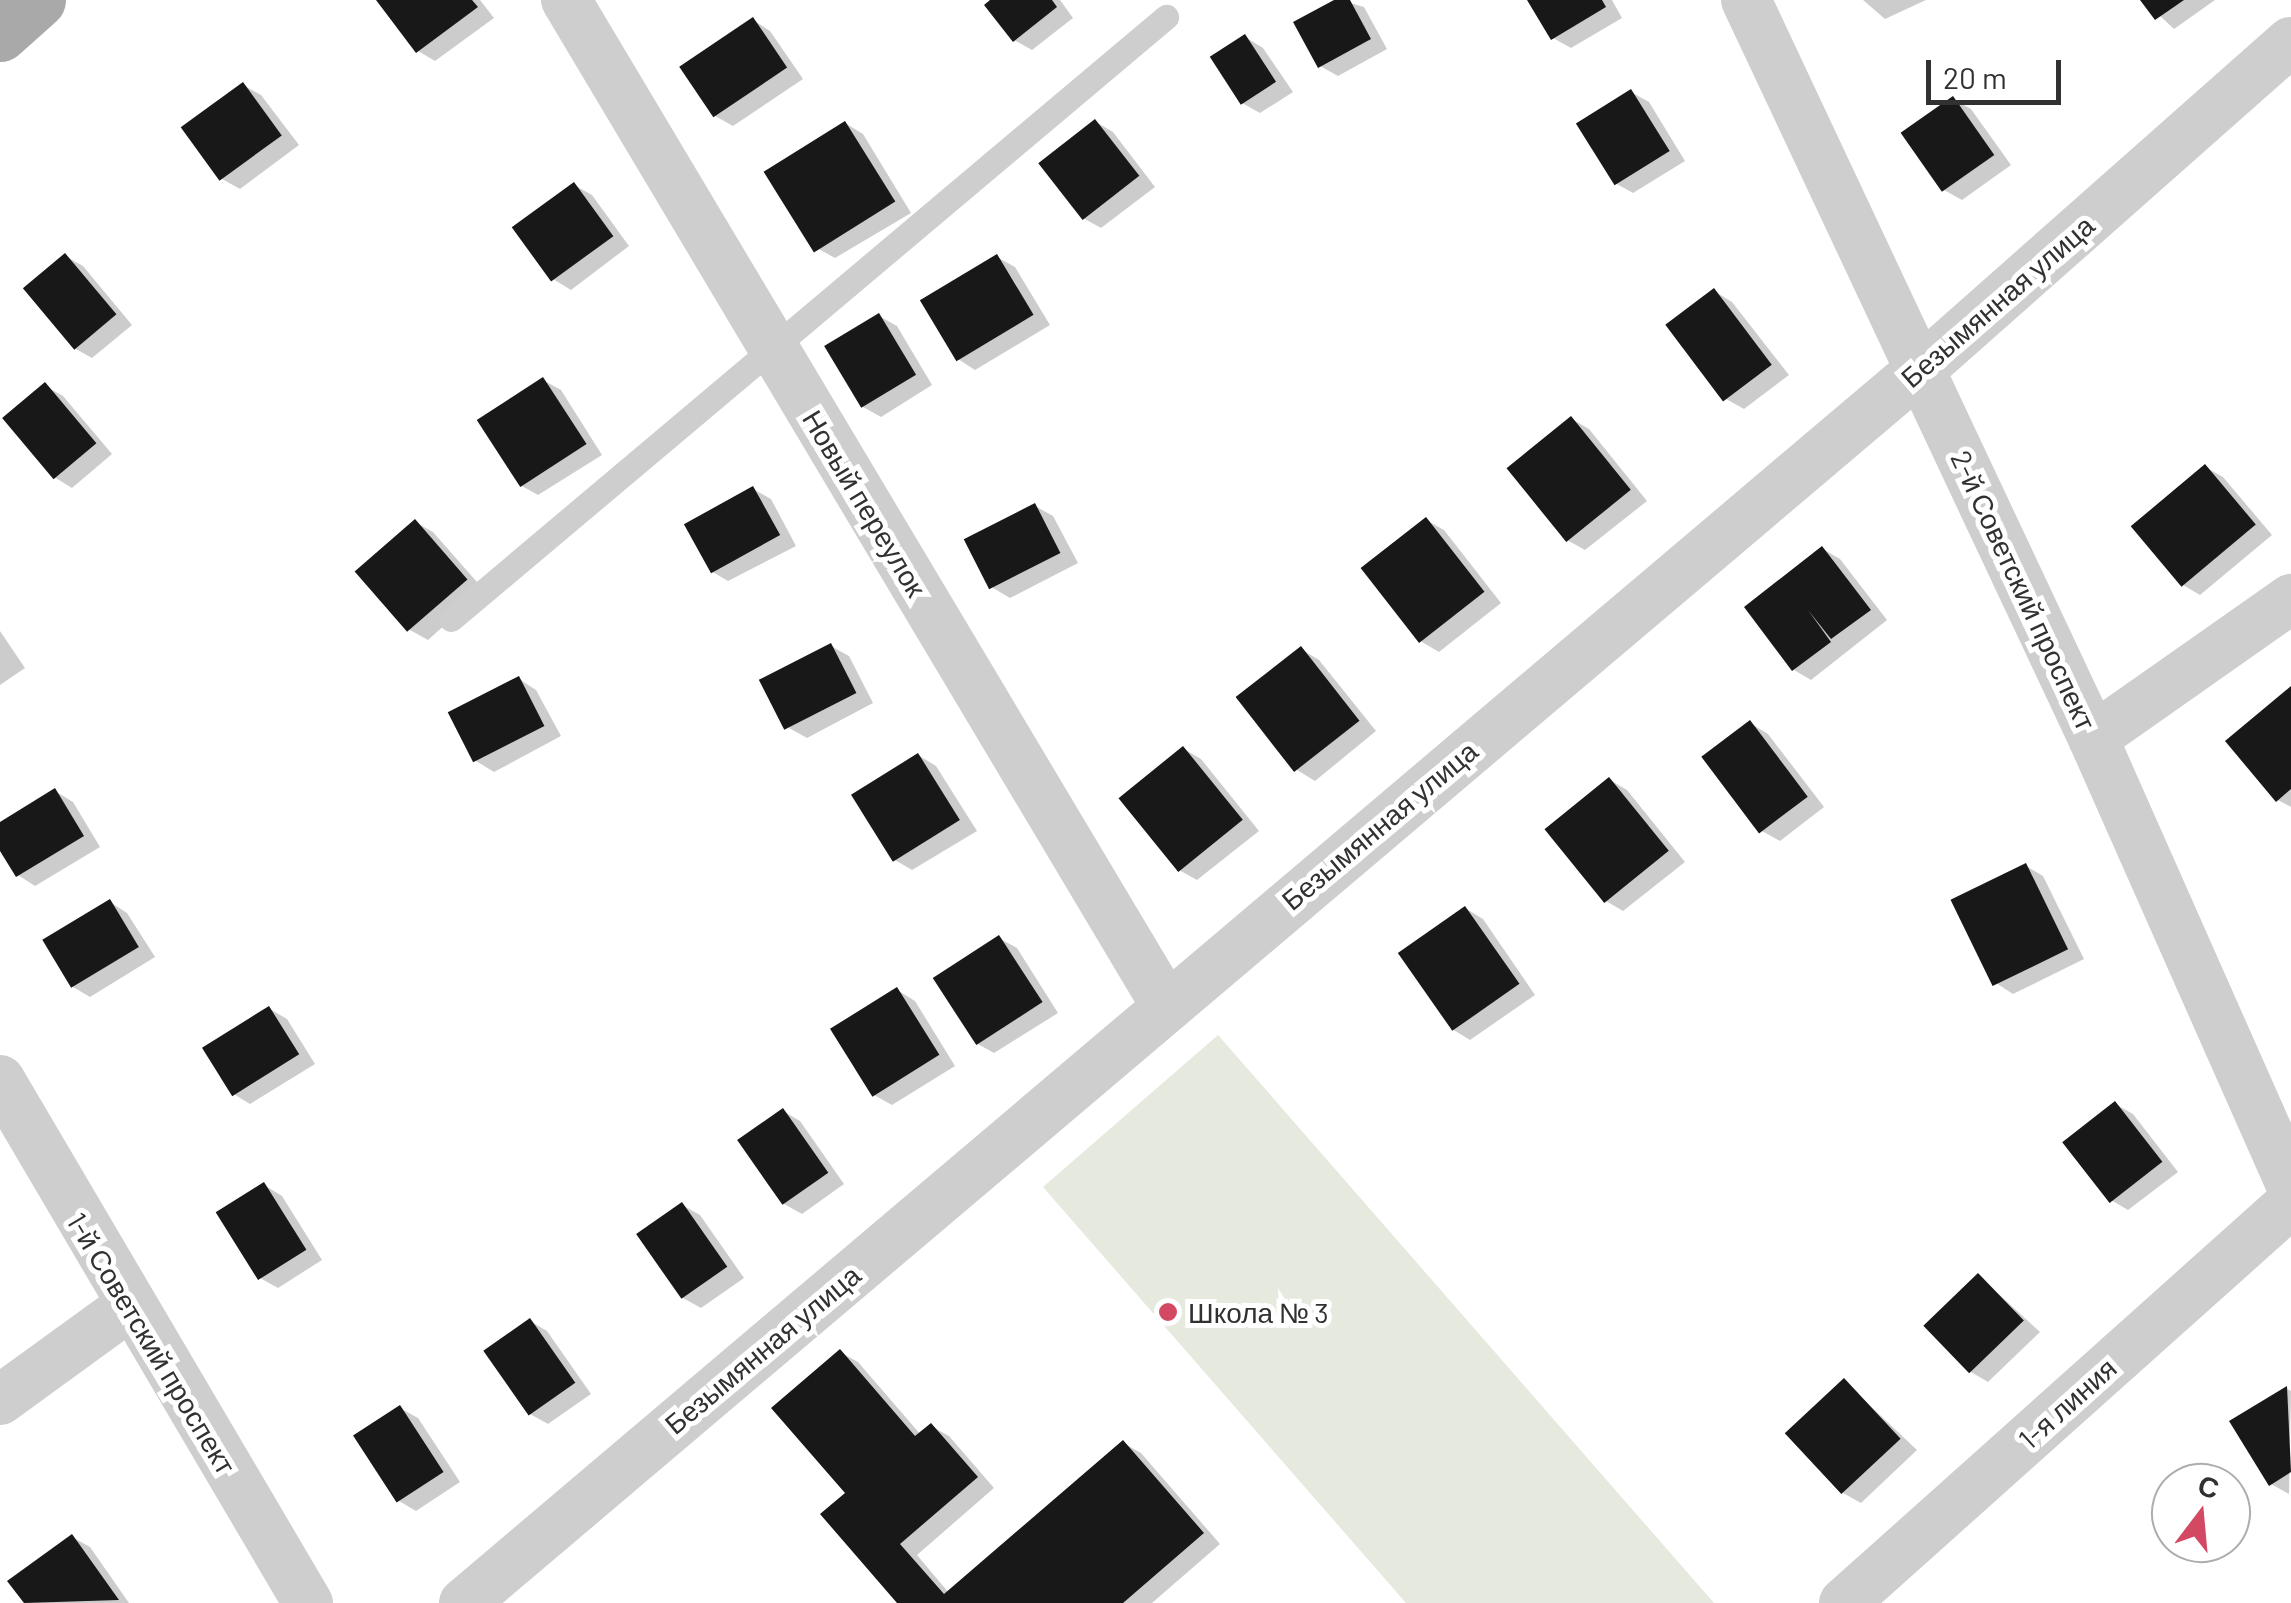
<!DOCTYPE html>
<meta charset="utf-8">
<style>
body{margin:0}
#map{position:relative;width:2291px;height:1603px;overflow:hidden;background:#fff;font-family:Barlow,sans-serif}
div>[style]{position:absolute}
.green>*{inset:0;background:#e5e9de}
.shadow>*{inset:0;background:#0003}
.building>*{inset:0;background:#181818;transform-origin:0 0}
.service>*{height:25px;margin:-12.5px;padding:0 12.5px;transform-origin:12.5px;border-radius:12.5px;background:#cecece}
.minor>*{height:50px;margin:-25px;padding:0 25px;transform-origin:25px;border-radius:25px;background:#cecece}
.primary>*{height:55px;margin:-27.5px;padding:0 27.5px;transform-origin:27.5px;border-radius:27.5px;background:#a9a9a9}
.dots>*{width:28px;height:28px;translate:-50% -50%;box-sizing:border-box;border:5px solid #fff;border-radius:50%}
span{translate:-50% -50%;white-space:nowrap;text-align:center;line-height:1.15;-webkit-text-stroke:10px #fff;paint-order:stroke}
.street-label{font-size:28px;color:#313131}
.poi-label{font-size:28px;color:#313131}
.left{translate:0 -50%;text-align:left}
.north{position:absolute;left:2151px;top:1463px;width:100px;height:100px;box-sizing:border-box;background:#fff;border:2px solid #adadad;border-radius:50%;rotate:16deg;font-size:28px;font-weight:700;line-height:40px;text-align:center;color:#313131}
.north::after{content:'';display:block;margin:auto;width:35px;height:45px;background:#d34862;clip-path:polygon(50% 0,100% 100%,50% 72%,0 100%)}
.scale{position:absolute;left:1926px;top:60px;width:135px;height:45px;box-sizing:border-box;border:5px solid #313131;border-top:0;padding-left:12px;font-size:30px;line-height:35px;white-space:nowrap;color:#313131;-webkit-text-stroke:8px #fff;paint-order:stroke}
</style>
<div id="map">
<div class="green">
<div style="clip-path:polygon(1218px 1035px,1714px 1603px,1406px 1603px,1043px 1187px)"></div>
</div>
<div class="shadow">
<div style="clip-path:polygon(381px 0,480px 0,494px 18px,435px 61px,418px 51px)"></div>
<div style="clip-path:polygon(994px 0,1060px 0,1073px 18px,1032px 50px,1014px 40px)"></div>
<div style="clip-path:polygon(1340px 0,1364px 7px,1387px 49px,1338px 76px,1320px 66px)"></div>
<div style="clip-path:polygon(1530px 0,1612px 0,1622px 18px,1571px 48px,1553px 38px)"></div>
<div style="clip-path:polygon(1863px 0,1926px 0,1885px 19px)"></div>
<div style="clip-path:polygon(2143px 0,2215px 0,2174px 29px)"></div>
<div style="clip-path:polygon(753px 20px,770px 31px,803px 79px,733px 126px,715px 116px)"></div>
<div style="clip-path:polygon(1245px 37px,1263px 48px,1293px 92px,1260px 113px,1242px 103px)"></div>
<div style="clip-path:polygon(243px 85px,261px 95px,299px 145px,240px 189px,222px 179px)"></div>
<div style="clip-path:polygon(1631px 92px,1649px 102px,1685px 161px,1633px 193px,1615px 183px)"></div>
<div style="clip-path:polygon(1953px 99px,1971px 109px,2011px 165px,1962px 200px,1944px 190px)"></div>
<div style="clip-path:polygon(1096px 122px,1113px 132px,1155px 187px,1101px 228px,1083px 218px)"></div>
<div style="clip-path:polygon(845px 123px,863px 134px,911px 213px,835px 258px,817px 248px)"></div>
<div style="clip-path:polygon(574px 185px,592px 195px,629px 246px,571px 290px,553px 279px)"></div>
<div style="clip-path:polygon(65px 256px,83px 266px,132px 325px,92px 358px,74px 348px)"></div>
<div style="clip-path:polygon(997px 257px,1015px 267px,1050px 325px,975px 370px,958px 359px)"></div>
<div style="clip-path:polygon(1714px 291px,1732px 302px,1789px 375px,1744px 409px,1726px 399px)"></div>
<div style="clip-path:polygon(879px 316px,897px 326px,932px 385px,881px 417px,863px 407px)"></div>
<div style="clip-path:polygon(543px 380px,561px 390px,602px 455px,538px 495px,520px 485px)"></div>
<div style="clip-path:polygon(45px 386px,63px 396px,112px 454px,72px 488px,54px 477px)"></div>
<div style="clip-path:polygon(1572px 419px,1589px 429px,1647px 501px,1585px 550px,1567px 540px)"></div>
<div style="clip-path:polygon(2205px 467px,2223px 477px,2272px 535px,2200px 595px,2183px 585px)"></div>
<div style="clip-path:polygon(753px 489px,771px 499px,796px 546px,728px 581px,711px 571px)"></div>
<div style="clip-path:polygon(1035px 506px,1053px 516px,1078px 563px,1010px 598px,993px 588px)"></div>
<div style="clip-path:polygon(1426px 520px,1444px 530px,1501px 603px,1439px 652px,1422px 642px)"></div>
<div style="clip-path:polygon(415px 522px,433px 532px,484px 590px,428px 640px,410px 630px)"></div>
<div style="clip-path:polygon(1823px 549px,1840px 559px,1887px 620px,1811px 680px,1794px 670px)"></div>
<div style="clip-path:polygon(0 631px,25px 668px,0 685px)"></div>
<div style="clip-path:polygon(831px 646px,849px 656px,873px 703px,807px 738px,789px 728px)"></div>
<div style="clip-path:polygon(1301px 649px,1319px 660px,1376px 731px,1315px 781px,1297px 770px)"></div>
<div style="clip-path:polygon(519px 679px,536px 690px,561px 736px,494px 772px,476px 761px)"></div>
<div style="clip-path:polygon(2291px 689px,2291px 807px,2278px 800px)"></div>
<div style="clip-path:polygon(1750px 723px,1768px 734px,1824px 807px,1780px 841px,1762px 831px)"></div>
<div style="clip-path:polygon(1184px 749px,1201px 759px,1259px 831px,1197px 880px,1179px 870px)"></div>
<div style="clip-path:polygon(918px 755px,936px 766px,977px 831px,912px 870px,895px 860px)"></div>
<div style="clip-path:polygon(1610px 780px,1627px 790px,1685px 862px,1623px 911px,1606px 901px)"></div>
<div style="clip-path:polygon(55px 791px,73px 802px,100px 847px,35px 886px,18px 875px,0 846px,0 825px)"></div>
<div style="clip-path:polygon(2026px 866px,2043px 876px,2084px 959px,2013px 994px,1996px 983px)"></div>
<div style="clip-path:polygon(110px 902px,127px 913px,155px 957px,90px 997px,73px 987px)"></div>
<div style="clip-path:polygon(1465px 908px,1483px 919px,1535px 995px,1470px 1040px,1452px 1029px)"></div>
<div style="clip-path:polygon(999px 938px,1017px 948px,1058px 1013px,994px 1053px,976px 1043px)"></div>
<div style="clip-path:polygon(897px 990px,915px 1001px,955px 1066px,892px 1105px,874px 1095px)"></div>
<div style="clip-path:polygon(270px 1009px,287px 1019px,315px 1064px,250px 1104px,232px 1093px)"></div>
<div style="clip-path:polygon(2115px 1104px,2133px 1114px,2178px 1172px,2128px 1210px,2111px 1200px)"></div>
<div style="clip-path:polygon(783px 1111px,800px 1121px,844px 1184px,802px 1214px,784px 1204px)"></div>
<div style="clip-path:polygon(264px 1185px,282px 1196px,322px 1260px,278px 1288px,260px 1278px)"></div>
<div style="clip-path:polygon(682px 1205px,700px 1215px,744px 1278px,701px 1308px,683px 1298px)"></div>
<div style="clip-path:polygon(1979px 1276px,2040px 1332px,1988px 1382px,1971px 1372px)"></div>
<div style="clip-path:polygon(530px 1321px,547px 1331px,591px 1394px,548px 1424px,530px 1414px)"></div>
<div style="clip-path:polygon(840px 1352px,858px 1362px,921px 1435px,931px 1426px,949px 1436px,994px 1488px,917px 1555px,949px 1593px,1123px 1443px,1141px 1453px,1220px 1544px,1152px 1603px,900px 1603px,848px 1493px)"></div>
<div style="clip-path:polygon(1844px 1381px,1917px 1450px,1861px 1503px,1843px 1493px)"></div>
<div style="clip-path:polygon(2287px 1389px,2291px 1391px,2289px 1494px,2271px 1484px)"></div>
<div style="clip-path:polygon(400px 1408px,418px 1418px,460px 1482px,416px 1511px,399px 1501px)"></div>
<div style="clip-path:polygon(72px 1537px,90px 1547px,129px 1603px,27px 1603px,11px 1581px)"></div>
</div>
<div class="building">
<div style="clip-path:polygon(376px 0,472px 0,478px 7px,416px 53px)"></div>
<div style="clip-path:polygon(990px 0,1052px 0,1057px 7px,1013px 42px,984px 5px)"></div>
<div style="clip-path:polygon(1334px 0,1350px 0,1371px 39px,1318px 68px,1293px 22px)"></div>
<div style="clip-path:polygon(1527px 0,1602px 0,1606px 7px,1551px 40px)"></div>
<div style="clip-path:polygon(2140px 0,2184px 0,2155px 20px)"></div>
<div style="left:753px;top:17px;width:61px;height:89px;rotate:56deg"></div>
<div style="left:1245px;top:34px;width:57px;height:42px;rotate:57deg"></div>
<div style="left:243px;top:82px;width:66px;height:77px;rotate:54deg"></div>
<div style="left:1631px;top:89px;width:73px;height:65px;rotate:58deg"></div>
<div style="left:1953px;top:96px;width:72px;height:64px;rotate:55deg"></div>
<div style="left:1095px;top:119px;width:72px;height:72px;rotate:52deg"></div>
<div style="left:845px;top:121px;width:95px;height:96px;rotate:58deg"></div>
<div style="left:574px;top:182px;width:67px;height:77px;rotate:54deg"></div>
<div style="left:65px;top:253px;width:80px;height:55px;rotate:50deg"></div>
<div style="left:997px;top:254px;width:71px;height:90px;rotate:59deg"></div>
<div style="left:1714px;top:288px;width:96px;height:61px;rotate:53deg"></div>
<div style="left:879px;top:313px;width:72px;height:64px;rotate:59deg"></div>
<div style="left:543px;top:377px;width:80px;height:79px;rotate:57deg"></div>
<div style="left:45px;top:382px;width:80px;height:56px;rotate:50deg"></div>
<div style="left:1571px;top:416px;width:95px;height:83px;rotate:51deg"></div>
<div style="left:2205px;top:464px;width:79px;height:97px;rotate:50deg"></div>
<div style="left:753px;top:486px;width:56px;height:79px;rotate:61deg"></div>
<div style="left:1035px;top:503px;width:56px;height:80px;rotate:63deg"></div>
<div style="left:1426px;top:517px;width:95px;height:83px;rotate:52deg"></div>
<div style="left:415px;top:519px;width:80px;height:80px;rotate:49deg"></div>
<div style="clip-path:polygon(1822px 546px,1871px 610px,1831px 639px,1808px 610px,1831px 642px,1792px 671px,1744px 607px)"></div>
<div style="left:831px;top:643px;width:56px;height:81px;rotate:63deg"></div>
<div style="left:1301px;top:646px;width:95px;height:83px;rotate:52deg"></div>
<div style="left:519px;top:676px;width:56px;height:80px;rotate:63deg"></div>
<div style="clip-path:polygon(2291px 686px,2291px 789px,2276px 802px,2225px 741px)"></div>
<div style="left:1750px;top:720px;width:96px;height:61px;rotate:53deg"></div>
<div style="left:1183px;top:746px;width:95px;height:83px;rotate:51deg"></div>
<div style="left:918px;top:753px;width:79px;height:79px;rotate:58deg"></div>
<div style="left:1609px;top:777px;width:95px;height:83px;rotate:51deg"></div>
<div style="clip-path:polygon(55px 788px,84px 836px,16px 877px,0 851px,0 822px)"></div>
<div style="left:2026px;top:863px;width:96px;height:84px;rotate:64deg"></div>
<div style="left:110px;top:899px;width:56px;height:79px;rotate:59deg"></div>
<div style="left:1465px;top:906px;width:95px;height:82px;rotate:55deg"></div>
<div style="left:999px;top:935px;width:80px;height:79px;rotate:57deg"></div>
<div style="left:897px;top:987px;width:80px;height:79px;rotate:58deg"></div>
<div style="left:269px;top:1006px;width:57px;height:79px;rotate:58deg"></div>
<div style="left:2115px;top:1101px;width:77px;height:67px;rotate:52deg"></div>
<div style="left:783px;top:1108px;width:79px;height:56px;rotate:55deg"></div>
<div style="left:264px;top:1182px;width:80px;height:57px;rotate:58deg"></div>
<div style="left:682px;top:1202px;width:79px;height:56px;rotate:55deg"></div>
<div style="left:1978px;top:1273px;width:66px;height:76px;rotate:46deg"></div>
<div style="left:530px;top:1318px;width:79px;height:57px;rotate:55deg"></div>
<div style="clip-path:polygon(840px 1349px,915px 1436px,931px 1423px,978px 1477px,900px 1544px,944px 1594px,1123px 1440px,1204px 1533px,1123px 1603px,897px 1603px,820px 1514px,845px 1493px,771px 1408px)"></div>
<div style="left:1844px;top:1378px;width:83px;height:81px;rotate:47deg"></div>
<div style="clip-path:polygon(2287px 1386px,2291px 1472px,2269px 1486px,2229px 1421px)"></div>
<div style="left:400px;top:1405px;width:80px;height:56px;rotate:57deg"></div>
<div style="clip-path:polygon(72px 1534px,119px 1600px,24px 1603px,7px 1581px)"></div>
</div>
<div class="service">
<div style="left:451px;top:619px;width:935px;rotate:-40.1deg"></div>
</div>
<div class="minor">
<div style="left:566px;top:0;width:1169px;rotate:59.18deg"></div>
<div style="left:1746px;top:0;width:816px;rotate:64.82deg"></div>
<div style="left:2093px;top:738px;width:488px;rotate:66.1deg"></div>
<div style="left:2093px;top:738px;width:242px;rotate:-35.1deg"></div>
<div style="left:0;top:1080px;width:607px;rotate:59.51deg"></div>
<div style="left:0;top:1400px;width:158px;rotate:-36deg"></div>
<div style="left:464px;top:1603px;width:1911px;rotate:-40.27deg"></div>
<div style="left:1922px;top:368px;width:492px;rotate:-41.5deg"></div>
<div style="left:1844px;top:1603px;width:600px;rotate:-41.82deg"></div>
</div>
<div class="primary">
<div style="left:0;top:34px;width:51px;rotate:-41.8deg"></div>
</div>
<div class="dots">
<div style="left:1168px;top:1312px;background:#d34862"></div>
</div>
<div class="street-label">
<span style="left:1997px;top:301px;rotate:-41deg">Безымянная улица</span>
<span style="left:865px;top:503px;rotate:59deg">Новый переулок</span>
<span style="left:2024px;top:590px;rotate:65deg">2-й Советский проспект</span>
<span style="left:1379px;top:825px;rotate:-40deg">Безымянная улица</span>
<span style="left:152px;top:1343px;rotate:59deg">1-й Советский проспект</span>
<span style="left:762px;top:1349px;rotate:-40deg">Безымянная улица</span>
<span style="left:2067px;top:1403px;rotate:-42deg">1-я линия</span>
</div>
<div class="poi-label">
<span class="left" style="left:1188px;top:1312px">Школа № 3</span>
</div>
<div class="north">С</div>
<div class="scale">20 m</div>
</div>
